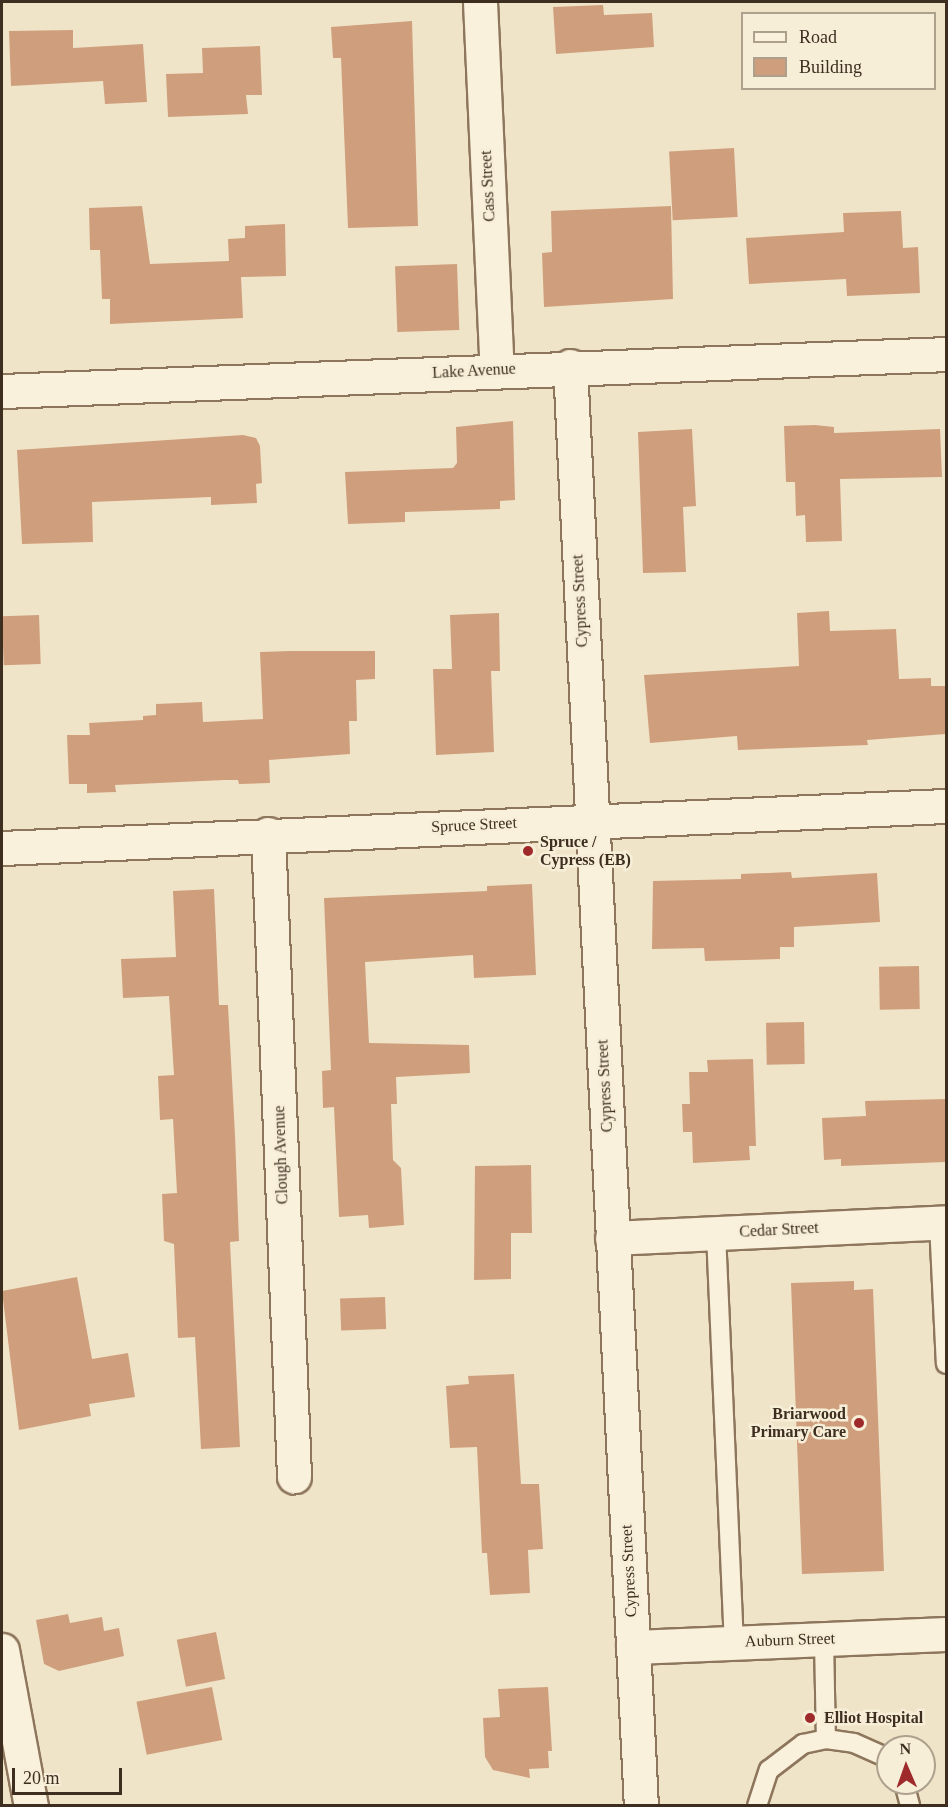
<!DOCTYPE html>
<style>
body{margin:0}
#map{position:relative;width:948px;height:1807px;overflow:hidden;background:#f0e4c8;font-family:Georgia,serif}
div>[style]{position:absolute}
.building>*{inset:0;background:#cf9f7d;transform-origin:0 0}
.roads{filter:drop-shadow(2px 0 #8d765c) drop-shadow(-2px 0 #8d765c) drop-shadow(0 2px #8d765c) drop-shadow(0 -2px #8d765c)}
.service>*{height:18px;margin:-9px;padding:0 9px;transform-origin:9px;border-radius:9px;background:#faf1dc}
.minor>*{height:33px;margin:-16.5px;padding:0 16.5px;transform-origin:16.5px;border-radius:16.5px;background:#faf1dc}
.tertiary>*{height:33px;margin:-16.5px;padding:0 16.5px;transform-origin:16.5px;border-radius:16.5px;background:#faf1dc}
.dots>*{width:16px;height:16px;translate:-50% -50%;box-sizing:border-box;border:3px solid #f7eed8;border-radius:50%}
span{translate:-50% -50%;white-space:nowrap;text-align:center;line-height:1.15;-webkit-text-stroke:5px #f7eed8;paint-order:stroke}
.street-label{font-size:16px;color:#3d2e20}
.poi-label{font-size:16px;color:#3d2e20;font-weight:700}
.left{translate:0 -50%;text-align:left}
.right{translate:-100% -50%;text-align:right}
.frame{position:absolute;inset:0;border:3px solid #3d2e20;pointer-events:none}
.legend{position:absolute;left:741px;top:12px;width:195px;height:78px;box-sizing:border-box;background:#f7eed8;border:2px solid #ada18e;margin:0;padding:8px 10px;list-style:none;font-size:18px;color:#3d2e20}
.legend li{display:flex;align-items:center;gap:12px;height:30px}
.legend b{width:30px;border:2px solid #ada18e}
.north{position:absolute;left:876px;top:1735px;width:60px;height:60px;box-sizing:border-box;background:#f7eed8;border:2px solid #ada18e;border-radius:50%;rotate:358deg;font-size:16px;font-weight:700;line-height:24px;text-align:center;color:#3d2e20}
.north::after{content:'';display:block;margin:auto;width:21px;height:27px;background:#9e2a2b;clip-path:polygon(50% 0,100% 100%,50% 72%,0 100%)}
.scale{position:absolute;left:12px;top:1768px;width:110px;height:27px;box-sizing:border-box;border:3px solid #3d2e20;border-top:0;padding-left:8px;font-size:18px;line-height:21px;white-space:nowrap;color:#3d2e20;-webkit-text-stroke:4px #f7eed8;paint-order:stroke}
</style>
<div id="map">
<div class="building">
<div style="clip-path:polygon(603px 5px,604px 15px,652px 13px,654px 47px,556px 54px,553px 7px)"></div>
<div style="clip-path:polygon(412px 21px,418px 226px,348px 228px,341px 58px,333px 58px,331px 27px)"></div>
<div style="clip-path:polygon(73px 30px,73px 48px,143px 44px,147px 102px,105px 104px,103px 81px,11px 86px,9px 31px)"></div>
<div style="clip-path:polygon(260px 46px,262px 95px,246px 95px,248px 114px,168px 117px,166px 74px,203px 73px,202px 48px)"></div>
<div style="left:734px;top:148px;width:69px;height:65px;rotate:87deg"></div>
<div style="clip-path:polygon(142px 206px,150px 264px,229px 261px,228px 239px,245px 238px,245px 226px,285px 224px,286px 276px,241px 277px,243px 318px,110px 324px,110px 299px,102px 299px,100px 250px,90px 250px,89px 208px)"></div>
<div style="clip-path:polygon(671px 206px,673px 299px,544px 307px,542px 253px,552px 252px,551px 211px)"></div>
<div style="clip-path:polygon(901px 211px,903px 248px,918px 247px,920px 293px,847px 296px,846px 279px,749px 284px,746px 238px,844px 232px,843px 213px)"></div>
<div style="left:457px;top:264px;width:66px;height:62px;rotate:88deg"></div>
<div style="clip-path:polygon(513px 421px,515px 500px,500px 501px,500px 509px,405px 512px,405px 522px,348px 524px,345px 472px,453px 468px,457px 463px,456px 427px)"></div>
<div style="clip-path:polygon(815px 425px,834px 427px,834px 433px,940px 429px,942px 477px,840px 479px,842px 541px,806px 542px,805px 515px,796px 516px,795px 482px,786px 482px,784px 426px)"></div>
<div style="clip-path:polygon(692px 429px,696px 506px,683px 507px,686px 572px,643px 573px,638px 432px)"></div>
<div style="clip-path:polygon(243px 435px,256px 438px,260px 446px,262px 483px,256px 484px,257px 503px,211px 505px,211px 497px,92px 502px,93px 542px,22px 544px,17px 450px)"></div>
<div style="clip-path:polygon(829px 611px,830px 631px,896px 629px,899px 679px,931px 678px,931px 686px,946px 686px,946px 734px,867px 740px,868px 745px,738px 750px,737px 736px,650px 743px,644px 675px,799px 666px,797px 613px)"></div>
<div style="clip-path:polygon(499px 613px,500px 671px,491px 671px,494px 752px,436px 755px,433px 669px,452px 669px,450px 615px)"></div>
<div style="left:39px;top:615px;width:49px;height:37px;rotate:88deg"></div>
<div style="clip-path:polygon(290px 651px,375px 651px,375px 679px,356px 680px,357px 721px,349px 721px,350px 754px,269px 760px,270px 783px,239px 784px,238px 780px,224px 780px,115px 785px,116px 792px,87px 793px,87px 784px,69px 784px,67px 735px,90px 735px,89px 723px,143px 720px,143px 716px,156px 715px,156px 704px,202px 702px,203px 722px,263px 719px,260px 652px)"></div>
<div style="clip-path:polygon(791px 872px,792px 878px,877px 873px,880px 922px,794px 927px,794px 947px,780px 947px,780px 959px,705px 961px,704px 948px,652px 949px,653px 881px,741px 879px,741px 874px)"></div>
<div style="clip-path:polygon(532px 884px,536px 975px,474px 978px,473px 955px,365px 962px,369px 1043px,469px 1045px,470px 1073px,396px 1077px,397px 1104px,391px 1104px,393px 1160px,401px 1168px,404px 1225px,369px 1228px,368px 1215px,339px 1217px,334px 1107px,323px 1108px,322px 1071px,331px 1070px,324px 898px,487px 891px,487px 886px)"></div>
<div style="clip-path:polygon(214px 889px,219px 1005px,228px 1005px,235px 1135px,239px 1241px,230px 1242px,240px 1447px,201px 1449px,195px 1337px,178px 1338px,174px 1244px,164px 1241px,162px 1194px,177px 1193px,173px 1119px,160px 1120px,158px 1076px,174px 1075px,169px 996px,123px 998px,121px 959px,176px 957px,173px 891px)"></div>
<div style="left:919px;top:966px;width:43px;height:40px;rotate:89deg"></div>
<div style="left:804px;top:1022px;width:42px;height:38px;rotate:89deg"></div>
<div style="clip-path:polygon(753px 1059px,756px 1146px,749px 1146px,750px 1160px,693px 1163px,692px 1132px,683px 1132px,682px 1104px,690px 1104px,689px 1072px,708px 1072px,707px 1060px)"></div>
<div style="clip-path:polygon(946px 1099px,946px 1162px,841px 1166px,841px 1159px,824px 1160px,822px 1118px,866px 1116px,865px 1101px)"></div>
<div style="clip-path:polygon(531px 1165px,532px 1233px,511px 1233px,511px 1279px,474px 1280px,475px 1166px)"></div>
<div style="clip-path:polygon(77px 1277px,92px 1359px,128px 1353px,135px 1397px,89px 1404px,91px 1416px,19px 1430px,2px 1291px)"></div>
<div style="clip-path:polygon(854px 1281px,854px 1290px,873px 1289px,884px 1571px,802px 1574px,791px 1283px)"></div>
<div style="left:385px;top:1297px;width:32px;height:45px;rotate:88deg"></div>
<div style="clip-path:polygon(514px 1374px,521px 1484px,539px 1484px,543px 1549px,528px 1550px,530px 1593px,490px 1595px,487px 1553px,482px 1553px,477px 1447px,450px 1448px,446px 1386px,469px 1384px,468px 1376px)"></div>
<div style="clip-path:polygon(68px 1614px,70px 1623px,102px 1617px,104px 1631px,119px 1628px,124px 1656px,59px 1671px,44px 1664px,36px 1620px)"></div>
<div style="left:216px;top:1632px;width:48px;height:40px;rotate:79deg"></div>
<div style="left:212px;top:1687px;width:54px;height:77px;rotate:79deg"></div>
<div style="clip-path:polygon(548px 1687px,552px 1751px,548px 1751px,549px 1768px,529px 1769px,530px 1778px,493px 1770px,485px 1757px,483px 1718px,500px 1717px,498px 1689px)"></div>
</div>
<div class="roads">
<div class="service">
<div style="left:939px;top:1223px;width:141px;rotate:87.2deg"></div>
<div style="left:716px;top:1233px;width:410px;rotate:87.5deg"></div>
<div style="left:824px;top:1639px;width:100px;rotate:88.9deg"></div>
<div style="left:904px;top:1783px;width:24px;rotate:75deg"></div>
<div style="left:757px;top:1806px;width:38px;rotate:-72deg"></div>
<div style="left:769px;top:1770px;width:43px;rotate:-37.4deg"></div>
<div style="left:803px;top:1744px;width:24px;rotate:-12deg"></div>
<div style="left:826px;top:1739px;width:28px;rotate:8deg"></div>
<div style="left:854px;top:1743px;width:37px;rotate:24deg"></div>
</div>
<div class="minor">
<div style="left:480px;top:2px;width:368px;rotate:87.4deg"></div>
<div style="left:570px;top:366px;width:1442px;rotate:87.18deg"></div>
<div style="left:268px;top:834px;width:643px;rotate:87.68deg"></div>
<div style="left:612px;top:1238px;width:334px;rotate:-2.7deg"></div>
<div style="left:633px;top:1647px;width:313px;rotate:-2.4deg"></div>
<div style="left:2px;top:1650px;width:159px;rotate:79.5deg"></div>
</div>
<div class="tertiary">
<div style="left:2px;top:391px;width:945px;rotate:-2.24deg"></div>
<div style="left:2px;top:848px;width:945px;rotate:-2.55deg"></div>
</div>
</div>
<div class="dots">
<div style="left:528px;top:851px;background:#9e2a2b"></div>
<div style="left:859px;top:1423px;background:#9e2a2b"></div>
<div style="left:810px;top:1718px;background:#9e2a2b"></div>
</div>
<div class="street-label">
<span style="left:488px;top:186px;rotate:-93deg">Cass Street</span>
<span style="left:474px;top:371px;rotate:-3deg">Lake Avenue</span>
<span style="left:580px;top:601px;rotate:-93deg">Cypress Street</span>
<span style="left:474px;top:825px;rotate:-3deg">Spruce Street</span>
<span style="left:605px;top:1086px;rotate:-93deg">Cypress Street</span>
<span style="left:281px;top:1155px;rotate:-92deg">Clough Avenue</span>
<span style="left:779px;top:1230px;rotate:-3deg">Cedar Street</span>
<span style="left:629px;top:1571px;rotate:-93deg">Cypress Street</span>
<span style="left:790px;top:1640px;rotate:-2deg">Auburn Street</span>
</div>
<div class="poi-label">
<span class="left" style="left:540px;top:851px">Spruce /<br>Cypress (EB)</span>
<span class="right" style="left:846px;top:1423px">Briarwood<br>Primary Care</span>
<span class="left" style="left:824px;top:1718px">Elliot Hospital</span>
</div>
<div class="frame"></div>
<ul class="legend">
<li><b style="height:8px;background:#faf1dc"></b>Road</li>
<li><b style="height:16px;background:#cf9f7d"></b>Building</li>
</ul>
<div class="north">N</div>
<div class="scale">20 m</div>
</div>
